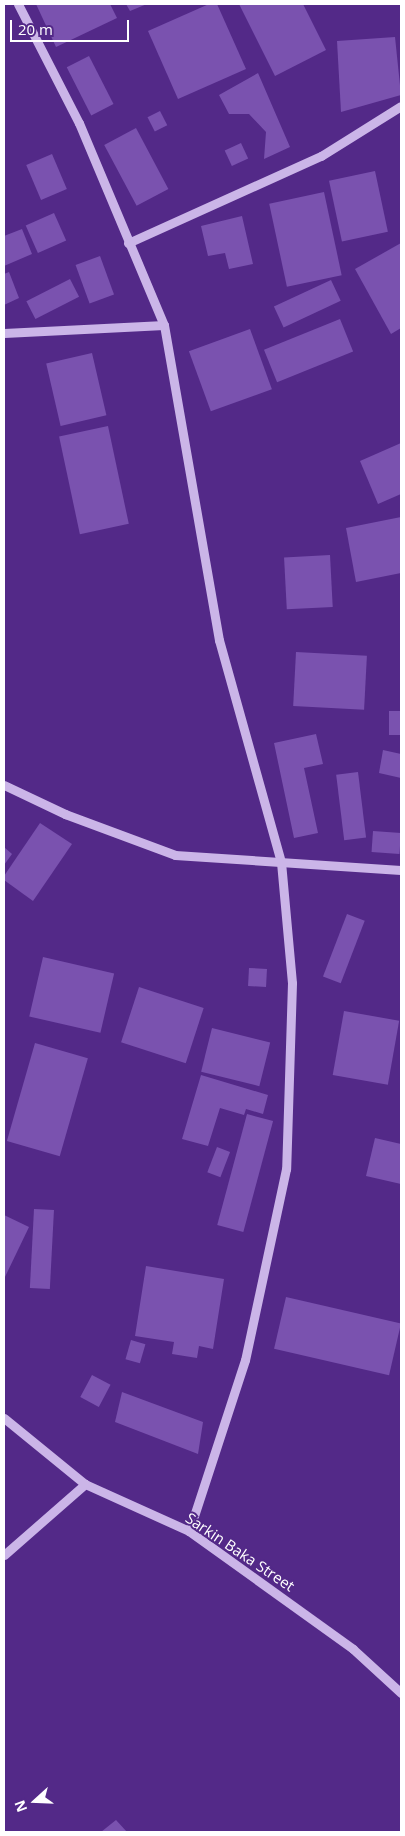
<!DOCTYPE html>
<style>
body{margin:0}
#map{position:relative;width:405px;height:1836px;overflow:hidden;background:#532988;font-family:"Open Sans",sans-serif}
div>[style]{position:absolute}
.building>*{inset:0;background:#7a52af;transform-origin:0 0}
.minor>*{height:9px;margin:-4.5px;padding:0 4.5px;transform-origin:4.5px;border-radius:4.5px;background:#cbb5e8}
span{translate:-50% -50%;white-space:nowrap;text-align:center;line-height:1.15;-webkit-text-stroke:4px #532988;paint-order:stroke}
.street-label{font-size:15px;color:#fff}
.frame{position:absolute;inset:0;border:5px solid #fff;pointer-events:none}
.north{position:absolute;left:10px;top:1776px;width:50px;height:50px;-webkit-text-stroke:4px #532988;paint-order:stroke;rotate:250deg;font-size:14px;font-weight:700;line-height:20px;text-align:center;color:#fff}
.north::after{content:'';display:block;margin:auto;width:18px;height:22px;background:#fff;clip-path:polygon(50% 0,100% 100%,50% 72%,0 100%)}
.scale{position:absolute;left:10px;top:20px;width:119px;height:22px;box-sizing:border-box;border:2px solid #fff;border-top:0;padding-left:6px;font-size:15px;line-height:18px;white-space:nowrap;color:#fff;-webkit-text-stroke:4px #532988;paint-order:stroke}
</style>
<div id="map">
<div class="building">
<div style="clip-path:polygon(36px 4px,110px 4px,117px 18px,56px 47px)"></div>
<div style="clip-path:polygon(126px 4px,147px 4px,130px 11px)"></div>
<div style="clip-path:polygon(209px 4px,217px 4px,246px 69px,178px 99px,148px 31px)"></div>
<div style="clip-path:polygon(239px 4px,303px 4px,326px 50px,275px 76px)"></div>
<div style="clip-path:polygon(395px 37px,401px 95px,341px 112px,337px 41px)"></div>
<div style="left:89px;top:56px;width:54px;height:25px;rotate:63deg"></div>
<div style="clip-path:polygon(258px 73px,290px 147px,264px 159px,266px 132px,249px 114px,229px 114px,219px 95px)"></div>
<div style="left:160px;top:111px;width:16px;height:14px;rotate:63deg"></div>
<div style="left:136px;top:128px;width:69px;height:36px;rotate:62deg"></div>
<div style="left:241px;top:143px;width:17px;height:18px;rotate:65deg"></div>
<div style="left:52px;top:154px;width:38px;height:28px;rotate:67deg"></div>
<div style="left:375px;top:171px;width:62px;height:47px;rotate:78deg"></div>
<div style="left:324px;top:192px;width:85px;height:56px;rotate:78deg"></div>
<div style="left:54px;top:213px;width:30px;height:31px;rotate:66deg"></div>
<div style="clip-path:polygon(242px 216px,253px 264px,229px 269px,225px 253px,208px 256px,201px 226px)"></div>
<div style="clip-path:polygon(22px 229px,32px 254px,4px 266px,4px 236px)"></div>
<div style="clip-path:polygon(401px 243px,401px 328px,391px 334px,355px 269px)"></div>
<div style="left:100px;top:256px;width:41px;height:26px;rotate:70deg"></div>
<div style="clip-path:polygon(9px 272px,19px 298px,4px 305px,4px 274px)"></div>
<div style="left:70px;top:279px;width:20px;height:49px;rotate:63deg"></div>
<div style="left:331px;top:280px;width:23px;height:63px;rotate:65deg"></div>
<div style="left:340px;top:319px;width:35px;height:82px;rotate:68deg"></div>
<div style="left:250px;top:329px;width:64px;height:65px;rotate:70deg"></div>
<div style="left:92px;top:353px;width:64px;height:47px;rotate:77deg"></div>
<div style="left:108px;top:426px;width:100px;height:50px;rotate:78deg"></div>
<div style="clip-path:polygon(401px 443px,401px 494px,378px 504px,360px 461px)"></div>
<div style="clip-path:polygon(401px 517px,401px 573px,356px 582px,346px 528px)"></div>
<div style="left:330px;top:555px;width:52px;height:46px;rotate:87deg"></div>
<div style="left:296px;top:652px;width:71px;height:54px;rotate:3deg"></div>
<div style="left:389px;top:711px;width:12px;height:24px"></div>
<div style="clip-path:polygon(316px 734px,323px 764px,304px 768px,318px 833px,294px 838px,274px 743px)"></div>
<div style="clip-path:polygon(383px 750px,401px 754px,401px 778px,379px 773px)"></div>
<div style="left:358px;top:772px;width:66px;height:22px;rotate:83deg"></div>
<div style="clip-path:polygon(40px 823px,72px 844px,33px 901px,4px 880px,4px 876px)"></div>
<div style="left:373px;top:831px;width:28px;height:21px;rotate:4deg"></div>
<div style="clip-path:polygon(4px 847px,12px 854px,4px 865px)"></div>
<div style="left:347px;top:914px;width:19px;height:67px;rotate:21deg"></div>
<div style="left:43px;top:957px;width:73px;height:61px;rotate:13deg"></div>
<div style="left:249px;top:968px;width:18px;height:18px;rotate:3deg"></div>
<div style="left:139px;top:987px;width:68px;height:58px;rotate:18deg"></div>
<div style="left:344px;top:1011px;width:56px;height:65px;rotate:10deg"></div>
<div style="left:212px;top:1028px;width:60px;height:45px;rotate:14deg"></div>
<div style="left:35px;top:1043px;width:55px;height:102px;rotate:16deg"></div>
<div style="clip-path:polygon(201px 1075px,268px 1095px,263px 1114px,246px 1109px,244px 1115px,220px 1108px,208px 1146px,182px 1139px)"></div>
<div style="left:247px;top:1114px;width:27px;height:115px;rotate:15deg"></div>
<div style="clip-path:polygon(375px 1138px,401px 1144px,401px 1184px,366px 1176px)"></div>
<div style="left:217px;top:1147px;width:14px;height:27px;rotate:21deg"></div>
<div style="left:34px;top:1209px;width:20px;height:79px;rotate:3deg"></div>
<div style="clip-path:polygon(4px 1215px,29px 1227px,4px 1279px)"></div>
<div style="clip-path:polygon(146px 1266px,224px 1279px,213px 1349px,199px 1346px,197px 1358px,172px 1354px,174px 1342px,135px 1336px)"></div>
<div style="left:286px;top:1297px;width:118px;height:53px;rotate:13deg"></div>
<div style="left:131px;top:1340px;width:15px;height:20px;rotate:16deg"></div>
<div style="left:92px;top:1375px;width:21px;height:25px;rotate:28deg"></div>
<div style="clip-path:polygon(122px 1392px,203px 1422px,198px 1454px,115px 1422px)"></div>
<div style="clip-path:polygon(116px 1820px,127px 1832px,101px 1832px)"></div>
</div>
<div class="minor">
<div style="left:18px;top:4px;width:134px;rotate:62.9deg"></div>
<div style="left:79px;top:123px;width:219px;rotate:67.2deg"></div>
<div style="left:164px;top:325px;width:320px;rotate:80.1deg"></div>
<div style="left:219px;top:640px;width:230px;rotate:74.4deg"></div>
<div style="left:281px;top:862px;width:121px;rotate:84.8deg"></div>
<div style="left:292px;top:983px;width:186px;rotate:91.8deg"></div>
<div style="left:286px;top:1169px;width:195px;rotate:102.1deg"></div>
<div style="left:245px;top:1360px;width:180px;rotate:108.1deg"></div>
<div style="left:128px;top:243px;width:212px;rotate:-24.3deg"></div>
<div style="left:321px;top:156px;width:94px;rotate:-32deg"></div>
<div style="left:4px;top:333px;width:160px;rotate:-2.9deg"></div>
<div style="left:4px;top:785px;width:68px;rotate:25.4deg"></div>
<div style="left:65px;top:814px;width:117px;rotate:20.4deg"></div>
<div style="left:175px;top:855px;width:226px;rotate:3.8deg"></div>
<div style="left:4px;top:1418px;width:104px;rotate:39.2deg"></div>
<div style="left:85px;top:1484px;width:114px;rotate:24.3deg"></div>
<div style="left:189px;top:1531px;width:202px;rotate:35.7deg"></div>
<div style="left:353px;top:1649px;width:65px;rotate:42.5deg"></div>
<div style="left:4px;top:1555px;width:108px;rotate:-41.2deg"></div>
</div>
<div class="street-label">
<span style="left:240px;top:1552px;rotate:34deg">Sarkin Baka Street</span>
</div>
<div class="frame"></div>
<div class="north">N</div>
<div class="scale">20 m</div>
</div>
